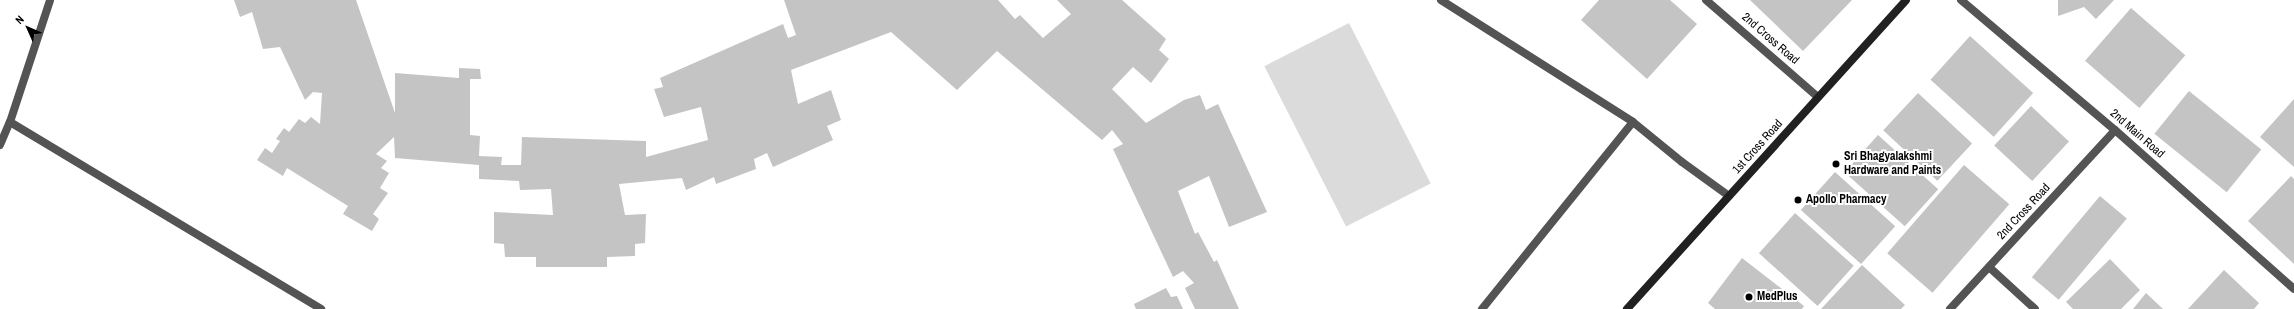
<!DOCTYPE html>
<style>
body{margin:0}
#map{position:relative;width:2294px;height:309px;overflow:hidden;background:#fff;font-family:"Archivo Narrow",sans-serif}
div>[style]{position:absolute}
.green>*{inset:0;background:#dbdbdb;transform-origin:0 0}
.building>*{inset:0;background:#c4c4c4;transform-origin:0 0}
.street>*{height:8px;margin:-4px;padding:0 4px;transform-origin:4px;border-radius:4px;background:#545454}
.secondary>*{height:8px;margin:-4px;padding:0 4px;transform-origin:4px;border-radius:4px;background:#212121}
.dots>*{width:11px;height:11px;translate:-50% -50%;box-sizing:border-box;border:2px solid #fff;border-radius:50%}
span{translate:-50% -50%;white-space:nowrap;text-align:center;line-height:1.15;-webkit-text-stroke:4px #fff;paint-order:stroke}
.street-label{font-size:12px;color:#000}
.poi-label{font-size:12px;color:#000;font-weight:700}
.left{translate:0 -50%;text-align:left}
.north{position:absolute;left:8px;top:8px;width:40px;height:40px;-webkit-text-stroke:3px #fff;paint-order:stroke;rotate:315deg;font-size:11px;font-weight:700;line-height:16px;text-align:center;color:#000}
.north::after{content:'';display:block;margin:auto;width:14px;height:18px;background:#000;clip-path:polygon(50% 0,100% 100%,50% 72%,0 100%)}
</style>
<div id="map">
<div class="green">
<div style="left:1349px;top:23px;width:180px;height:95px;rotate:63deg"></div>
</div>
<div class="building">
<div style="clip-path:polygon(234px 0,356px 0,395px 113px,395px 73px,459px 78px,459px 68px,480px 69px,481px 79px,470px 79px,470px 135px,480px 136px,479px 156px,502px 157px,501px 165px,521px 165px,522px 137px,646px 141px,646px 157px,708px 140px,701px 107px,664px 117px,654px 89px,663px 87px,660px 78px,783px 24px,788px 38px,796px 35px,784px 0,998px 0,1015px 19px,1020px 15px,1043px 38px,1071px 14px,1057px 0,1122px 0,1166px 39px,1159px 50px,1169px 59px,1151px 83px,1133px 67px,1112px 89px,1146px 123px,1184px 100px,1200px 95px,1206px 110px,1218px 104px,1267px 212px,1229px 227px,1209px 176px,1178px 191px,1195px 234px,1198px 232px,1214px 262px,1217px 260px,1239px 309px,1195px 309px,1185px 288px,1194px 283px,1183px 271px,1173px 277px,1113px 149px,1123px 144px,1112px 130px,1102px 140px,997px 51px,957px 90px,891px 32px,791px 70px,798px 104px,831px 90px,841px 120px,827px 126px,833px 140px,773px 167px,767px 153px,754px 159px,756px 169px,716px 184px,714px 177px,686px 190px,682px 178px,619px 184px,625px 215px,646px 214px,645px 243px,635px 244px,635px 256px,607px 257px,607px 267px,536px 267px,536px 257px,505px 257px,504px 244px,494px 243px,494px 212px,553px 215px,551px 189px,520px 190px,519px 181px,479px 179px,479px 165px,395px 158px,394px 137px,376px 154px,387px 161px,381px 168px,389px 173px,380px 188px,388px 193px,373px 214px,379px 219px,372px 231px,343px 214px,348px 206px,287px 168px,283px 176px,257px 160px,265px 148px,272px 153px,280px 141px,276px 139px,284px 128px,289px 132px,299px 119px,305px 123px,311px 117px,320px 124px,322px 93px,313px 92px,305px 100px,280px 47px,263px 49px,252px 12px,240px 17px)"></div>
<div style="clip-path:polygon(1599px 0,1670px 0,1697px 24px,1647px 79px,1581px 20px)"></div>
<div style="clip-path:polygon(1750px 0,1852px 0,1803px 51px)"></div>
<div style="clip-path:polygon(2058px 0,2114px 0,2096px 19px,2084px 7px,2058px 16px)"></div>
<div style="left:2131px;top:8px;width:72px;height:70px;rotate:41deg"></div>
<div style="left:1970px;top:36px;width:85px;height:59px;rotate:42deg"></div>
<div style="left:2189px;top:91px;width:93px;height:55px;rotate:39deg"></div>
<div style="left:1918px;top:93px;width:74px;height:51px;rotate:43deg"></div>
<div style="clip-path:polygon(2294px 99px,2294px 167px,2260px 137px)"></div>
<div style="left:2031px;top:106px;width:52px;height:54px;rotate:43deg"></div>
<div style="left:1878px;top:135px;width:81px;height:50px;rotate:42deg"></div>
<div style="left:1964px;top:165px;width:60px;height:117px;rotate:41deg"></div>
<div style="left:1835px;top:172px;width:81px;height:51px;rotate:42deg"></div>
<div style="clip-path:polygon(2291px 176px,2294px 179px,2294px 264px,2248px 221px)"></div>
<div style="left:2100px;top:196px;width:35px;height:106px;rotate:40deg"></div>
<div style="left:1795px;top:213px;width:79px;height:54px;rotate:42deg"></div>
<div style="clip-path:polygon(1742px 258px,1804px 306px,1802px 309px,1715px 309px,1708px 303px)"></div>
<div style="clip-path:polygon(2110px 259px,2140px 290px,2121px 309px,2073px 309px,2066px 302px)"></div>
<div style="clip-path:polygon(1862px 265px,1905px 305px,1901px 309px,1821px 309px)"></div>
<div style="clip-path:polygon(2224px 270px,2259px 303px,2254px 309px,2188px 309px)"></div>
<div style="clip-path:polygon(1166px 288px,1171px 297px,1177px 296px,1183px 309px,1136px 309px,1134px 304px)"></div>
<div style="clip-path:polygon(2146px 293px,2163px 309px,2133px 309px)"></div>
</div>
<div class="street">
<div style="left:1441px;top:0;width:227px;rotate:32.4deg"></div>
<div style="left:1633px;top:122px;width:63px;rotate:39.2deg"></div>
<div style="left:1682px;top:162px;width:58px;rotate:35.9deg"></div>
<div style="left:1706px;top:0;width:148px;rotate:40.9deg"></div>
<div style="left:1961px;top:0;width:202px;rotate:40.2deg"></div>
<div style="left:2115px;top:130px;width:239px;rotate:41.6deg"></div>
<div style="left:10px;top:122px;width:363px;rotate:31deg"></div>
<div style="left:0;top:145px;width:25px;rotate:-67deg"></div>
<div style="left:10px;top:122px;width:128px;rotate:-71.8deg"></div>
<div style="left:1989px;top:267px;width:62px;rotate:42.4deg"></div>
<div style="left:1482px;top:309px;width:240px;rotate:-51.1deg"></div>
<div style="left:1950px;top:309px;width:243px;rotate:-47.3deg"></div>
</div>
<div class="secondary">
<div style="left:1627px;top:309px;width:416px;rotate:-47.9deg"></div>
</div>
<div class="dots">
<div style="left:1836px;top:164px;background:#000"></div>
<div style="left:1798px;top:200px;background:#000"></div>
<div style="left:1749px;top:297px;background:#000"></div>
</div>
<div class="street-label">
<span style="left:1770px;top:39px;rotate:41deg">2nd Cross Road</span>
<span style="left:2137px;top:134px;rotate:41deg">2nd Main Road</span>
<span style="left:1758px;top:147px;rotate:-48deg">1st Cross Road</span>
<span style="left:2024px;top:212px;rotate:-47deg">2nd Cross Road</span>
</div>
<div class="poi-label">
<span class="left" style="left:1844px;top:164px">Sri Bhagyalakshmi<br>Hardware and Paints</span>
<span class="left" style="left:1806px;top:200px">Apollo Pharmacy</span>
<span class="left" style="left:1757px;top:297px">MedPlus</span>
</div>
<div class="north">N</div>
</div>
